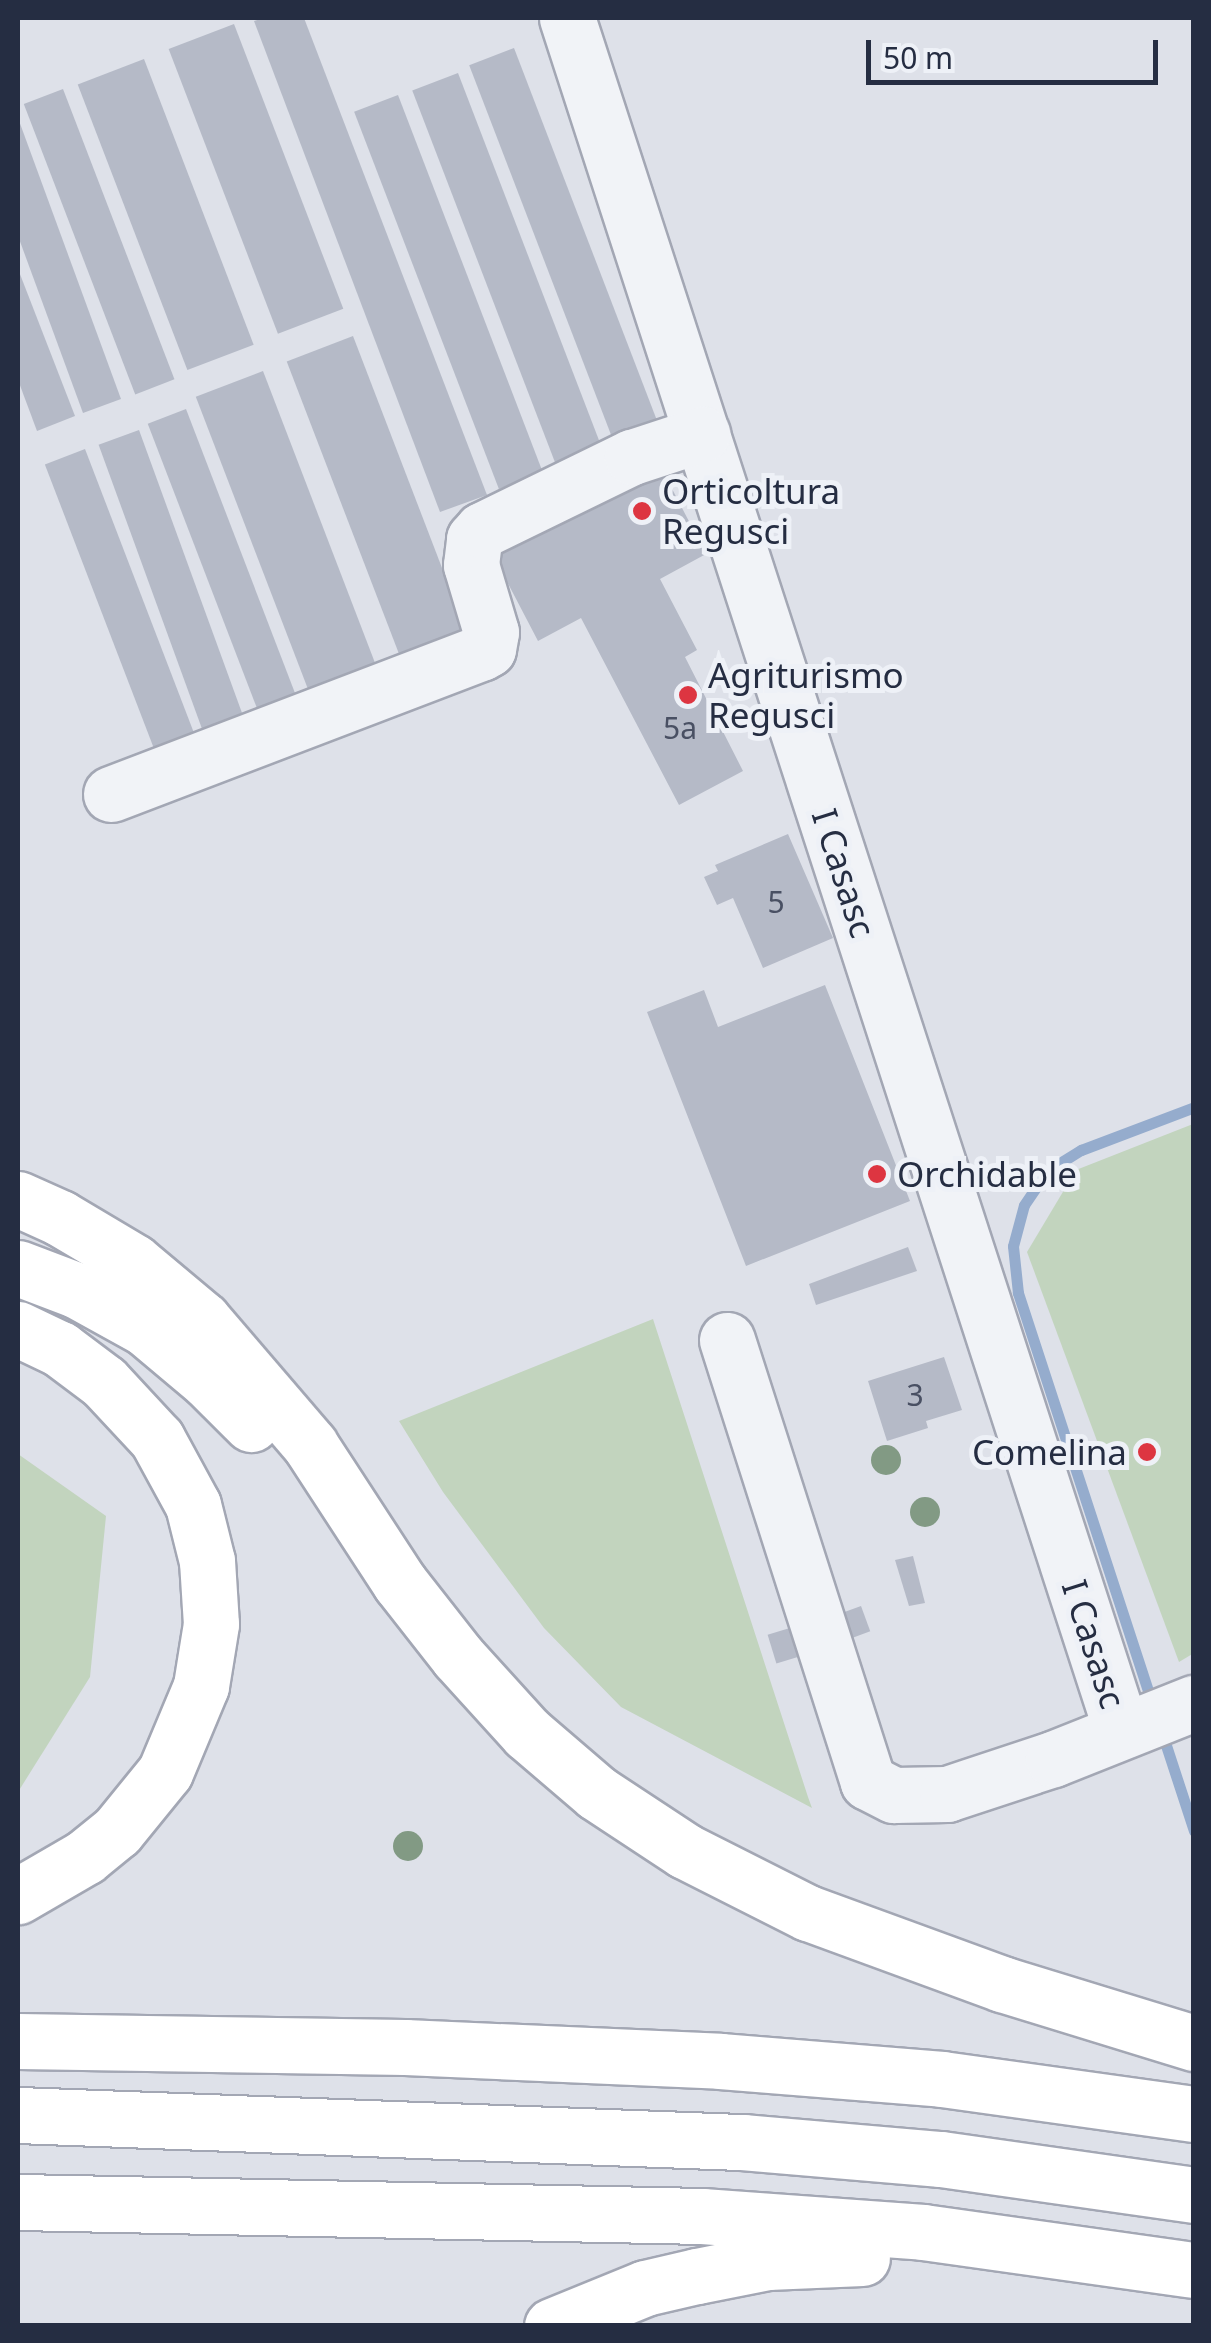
<!DOCTYPE html>
<style>
body{margin:0}
#map{position:relative;width:1211px;height:2343px;overflow:hidden;background:#dee1e9;font-family:"Noto Sans",sans-serif}
div>[style]{position:absolute}
.green>*{inset:0;background:#c2d4be}
.stream>*{height:11px;margin:-5.5px;padding:0 5.5px;transform-origin:5.5px;border-radius:5.5px;background:#95accd}
.building>*{inset:0;background:#b5bac7;transform-origin:0 0}
.roads{filter:drop-shadow(2px 0 #a3a7b4) drop-shadow(-2px 0 #a3a7b4) drop-shadow(0 2px #a3a7b4) drop-shadow(0 -2px #a3a7b4)}
.minor>*{height:55px;margin:-27.5px;padding:0 27.5px;transform-origin:27.5px;border-radius:27.5px;background:#f1f3f7}
.highway>*{height:55px;margin:-27.5px;padding:0 27.5px;transform-origin:27.5px;border-radius:27.5px;background:#fff}
.trees>*{width:30px;height:30px;margin:-15px;border-radius:50%;background:#829a84}
.dots>*{width:28px;height:28px;translate:-50% -50%;box-sizing:border-box;border:5px solid #eef1f7;border-radius:50%}
span{translate:-50% -50%;white-space:nowrap;text-align:center;line-height:1.15;-webkit-text-stroke:10px #eef1f7;paint-order:stroke}
.number-label{font-size:30px;color:#495063}
.number-label span{-webkit-text-stroke-width:0}
.poi-label{font-size:35px;color:#252d42}
.left{translate:0 -50%;text-align:left}
.right{translate:-100% -50%;text-align:right}
.street-label{font-size:35px;color:#252d42}
.frame{position:absolute;inset:0;border:20px solid #252d42;pointer-events:none}
.scale{position:absolute;left:866px;top:40px;width:292px;height:45px;box-sizing:border-box;border:5px solid #252d42;border-top:0;padding-left:12px;font-size:30px;line-height:35px;white-space:nowrap;color:#252d42;-webkit-text-stroke:8px #eef1f7;paint-order:stroke}
</style>
<div id="map">
<div class="green">
<div style="clip-path:polygon(1193px 1124px,1194px 1653px,1179px 1662px,1027px 1252px,1076px 1170px)"></div>
<div style="clip-path:polygon(653px 1319px,808px 1797px,812px 1808px,621px 1707px,544px 1628px,443px 1492px,399px 1421px)"></div>
<div style="clip-path:polygon(18px 1454px,106px 1516px,90px 1677px,18px 1792px)"></div>
</div>
<div class="stream">
<div style="left:1153px;top:1706px;width:435px;rotate:-108.1deg"></div>
<div style="left:1018px;top:1293px;width:47px;rotate:-96.1deg"></div>
<div style="left:1013px;top:1246px;width:42px;rotate:-75deg"></div>
<div style="left:1024px;top:1205px;width:41px;rotate:-55.9deg"></div>
<div style="left:1047px;top:1171px;width:40px;rotate:-32deg"></div>
<div style="left:1081px;top:1150px;width:121px;rotate:-20.8deg"></div>
<div style="left:1162px;top:1733px;width:103px;rotate:71.9deg"></div>
</div>
<div class="building">
<div style="clip-path:polygon(264px 18px,304px 18px,487px 495px,440px 512px,254px 21px)"></div>
<div style="left:234px;top:24px;width:305px;height:70px;rotate:69deg"></div>
<div style="left:514px;top:48px;width:403px;height:48px;rotate:69deg"></div>
<div style="left:144px;top:59px;width:306px;height:71px;rotate:69deg"></div>
<div style="left:458px;top:73px;width:402px;height:49px;rotate:69deg"></div>
<div style="left:63px;top:89px;width:311px;height:42px;rotate:69deg"></div>
<div style="left:398px;top:95px;width:404px;height:47px;rotate:69deg"></div>
<div style="clip-path:polygon(18px 118px,121px 399px,83px 413px,18px 236px)"></div>
<div style="clip-path:polygon(18px 269px,75px 416px,37px 431px,18px 380px)"></div>
<div style="left:353px;top:336px;width:325px;height:71px;rotate:69deg"></div>
<div style="left:263px;top:371px;width:325px;height:72px;rotate:69deg"></div>
<div style="left:186px;top:409px;width:314px;height:41px;rotate:69deg"></div>
<div style="left:139px;top:430px;width:314px;height:43px;rotate:70deg"></div>
<div style="left:85px;top:449px;width:317px;height:43px;rotate:69deg"></div>
<div style="clip-path:polygon(657px 460px,706px 554px,660px 579px,697px 650px,685px 657px,743px 771px,679px 805px,581px 618px,538px 641px,491px 551px)"></div>
<div style="clip-path:polygon(788px 834px,833px 938px,763px 968px,733px 898px,717px 905px,704px 877px,718px 871px,715px 865px)"></div>
<div style="clip-path:polygon(825px 985px,910px 1201px,746px 1266px,647px 1012px,704px 990px,718px 1027px)"></div>
<div style="clip-path:polygon(908px 1247px,917px 1271px,816px 1305px,809px 1284px)"></div>
<div style="clip-path:polygon(944px 1357px,962px 1410px,926px 1421px,928px 1428px,887px 1441px,868px 1381px)"></div>
<div style="clip-path:polygon(913px 1556px,925px 1603px,909px 1606px,895px 1560px)"></div>
<div style="left:861px;top:1606px;width:27px;height:33px;rotate:70deg"></div>
<div style="left:803px;top:1624px;width:30px;height:37px;rotate:73deg"></div>
</div>
<div class="roads">
<div class="minor">
<div style="left:567px;top:18px;width:1798px;rotate:72.06deg"></div>
<div style="left:111px;top:794px;width:396px;rotate:-20.9deg"></div>
<div style="left:481px;top:653px;width:8px;rotate:-30deg"></div>
<div style="left:488px;top:649px;width:17px;rotate:-80deg"></div>
<div style="left:491px;top:632px;width:70px;rotate:-106.6deg"></div>
<div style="left:471px;top:565px;width:26px;rotate:-83deg"></div>
<div style="left:474px;top:539px;width:12px;rotate:-48deg"></div>
<div style="left:482px;top:530px;width:167px;rotate:-26deg"></div>
<div style="left:632px;top:457px;width:74px;rotate:-18.2deg"></div>
<div style="left:727px;top:1340px;width:464px;rotate:72.3deg"></div>
<div style="left:868px;top:1782px;width:29px;rotate:27deg"></div>
<div style="left:894px;top:1795px;width:53px;rotate:-1.1deg"></div>
<div style="left:947px;top:1794px;width:112px;rotate:-18.3deg"></div>
<div style="left:1053px;top:1759px;width:152px;rotate:-21.7deg"></div>
</div>
<div class="highway">
<div style="left:18px;top:1199px;width:46px;rotate:24.3deg"></div>
<div style="left:60px;top:1218px;width:86px;rotate:30.7deg"></div>
<div style="left:134px;top:1262px;width:90px;rotate:40deg"></div>
<div style="left:203px;top:1320px;width:165px;rotate:49.4deg"></div>
<div style="left:310px;top:1445px;width:165px;rotate:56.9deg"></div>
<div style="left:400px;top:1583px;width:94px;rotate:51.9deg"></div>
<div style="left:458px;top:1657px;width:103px;rotate:47.8deg"></div>
<div style="left:527px;top:1733px;width:92px;rotate:40.6deg"></div>
<div style="left:597px;top:1793px;width:105px;rotate:33.4deg"></div>
<div style="left:685px;top:1851px;width:138px;rotate:26.8deg"></div>
<div style="left:808px;top:1913px;width:207px;rotate:20.1deg"></div>
<div style="left:1002px;top:1984px;width:201px;rotate:17.1deg"></div>
<div style="left:18px;top:1268px;width:62px;rotate:20.8deg"></div>
<div style="left:76px;top:1290px;width:79px;rotate:28.8deg"></div>
<div style="left:145px;top:1328px;width:82px;rotate:40.1deg"></div>
<div style="left:208px;top:1381px;width:61px;rotate:45deg"></div>
<div style="left:18px;top:1329px;width:47px;rotate:25.5deg"></div>
<div style="left:60px;top:1349px;width:55px;rotate:36.9deg"></div>
<div style="left:104px;top:1382px;width:78px;rotate:47.1deg"></div>
<div style="left:157px;top:1439px;width:75px;rotate:61.4deg"></div>
<div style="left:193px;top:1505px;width:58px;rotate:76deg"></div>
<div style="left:207px;top:1561px;width:63px;rotate:86.4deg"></div>
<div style="left:211px;top:1624px;width:63px;rotate:99.2deg"></div>
<div style="left:201px;top:1686px;width:93px;rotate:112.7deg"></div>
<div style="left:165px;top:1772px;width:76px;rotate:129.1deg"></div>
<div style="left:117px;top:1831px;width:41px;rotate:140.9deg"></div>
<div style="left:85px;top:1857px;width:78px;rotate:149.8deg"></div>
<div style="left:18px;top:2041px;width:387px;rotate:0.9deg"></div>
<div style="left:405px;top:2047px;width:315px;rotate:2.5deg"></div>
<div style="left:720px;top:2061px;width:223px;rotate:4.6deg"></div>
<div style="left:942px;top:2079px;width:254px;rotate:7.9deg"></div>
<div style="left:18px;top:2115px;width:725px;rotate:2.14deg"></div>
<div style="left:742px;top:2142px;width:200px;rotate:4.9deg"></div>
<div style="left:941px;top:2159px;width:256px;rotate:8.1deg"></div>
<div style="left:18px;top:2202px;width:684px;rotate:1.17deg"></div>
<div style="left:702px;top:2216px;width:222px;rotate:4.1deg"></div>
<div style="left:923px;top:2232px;width:274px;rotate:8deg"></div>
<div style="left:552px;top:2326px;width:100px;rotate:-22.2deg"></div>
<div style="left:645px;top:2288px;width:53px;rotate:-13deg"></div>
<div style="left:697px;top:2276px;width:72px;rotate:-11.2deg"></div>
<div style="left:768px;top:2262px;width:94px;rotate:-2.4deg"></div>
</div>
</div>
<div class="trees">
<div style="left:886px;top:1460px"></div>
<div style="left:925px;top:1512px"></div>
<div style="left:408px;top:1846px"></div>
</div>
<div class="dots">
<div style="left:642px;top:511px;background:#dd3541"></div>
<div style="left:688px;top:695px;background:#dd3541"></div>
<div style="left:877px;top:1174px;background:#dd3541"></div>
<div style="left:1147px;top:1452px;background:#dd3541"></div>
</div>
<div class="number-label">
<span style="left:680px;top:728px">5a</span>
<span style="left:776px;top:902px">5</span>
<span style="left:915px;top:1395px">3</span>
</div>
<div class="poi-label">
<span class="left" style="left:662px;top:511px">Orticoltura<br>Regusci</span>
<span class="left" style="left:708px;top:695px">Agriturismo<br>Regusci</span>
<span class="left" style="left:897px;top:1174px">Orchidable</span>
<span class="right" style="left:1127px;top:1452px">Comelina</span>
</div>
<div class="street-label">
<span style="left:844px;top:873px;rotate:72deg">I Casasc</span>
<span style="left:1094px;top:1644px;rotate:72deg">I Casasc</span>
</div>
<div class="frame"></div>
<div class="scale">50 m</div>
</div>
